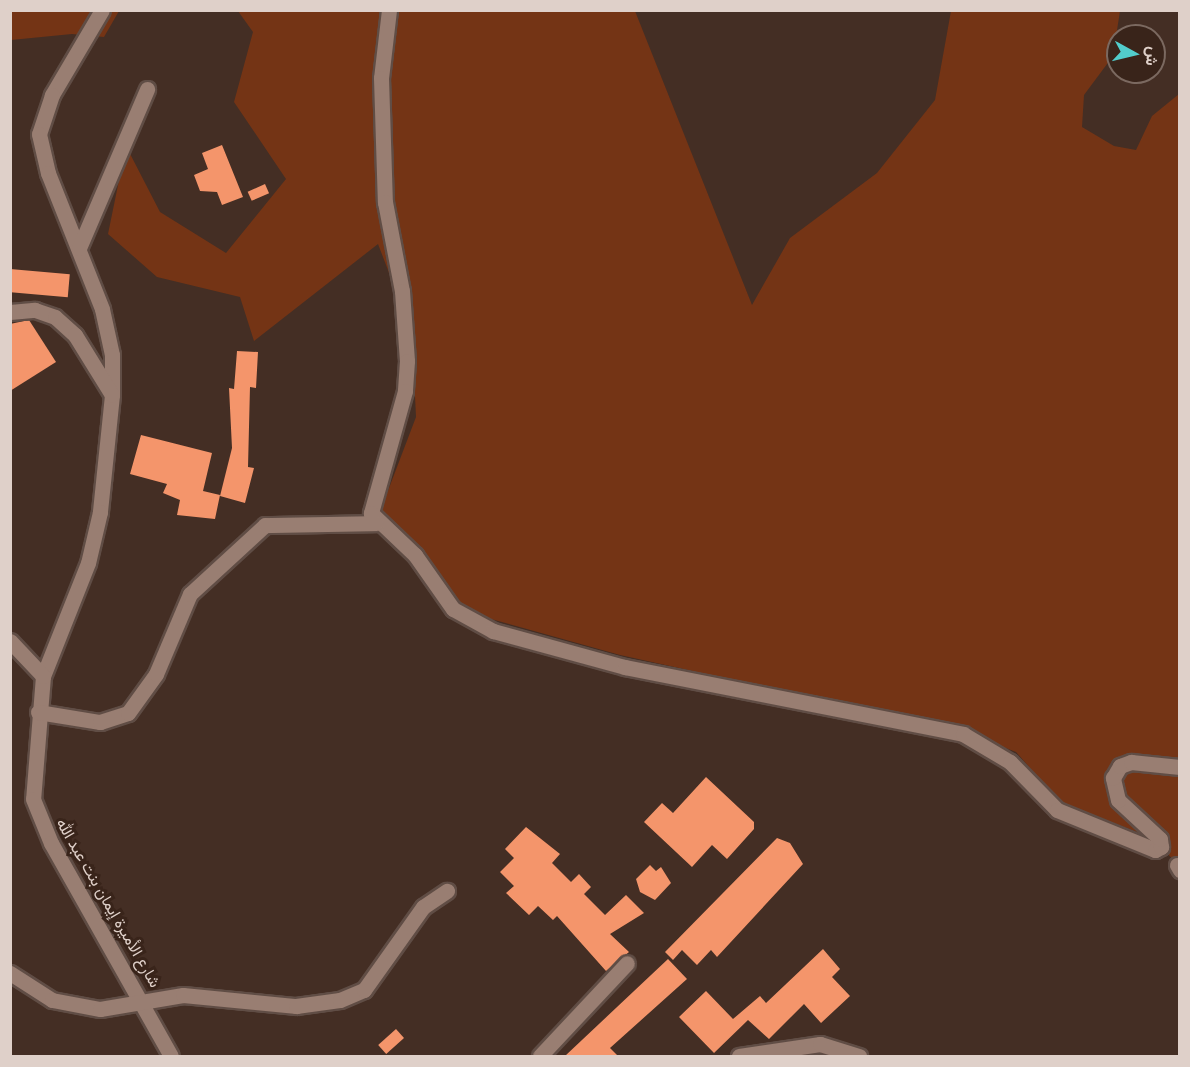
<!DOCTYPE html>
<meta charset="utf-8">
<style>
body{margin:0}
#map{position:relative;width:1190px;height:1067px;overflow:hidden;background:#442e24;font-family:"Public Sans",Vazirmatn,sans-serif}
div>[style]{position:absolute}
.green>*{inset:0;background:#743415}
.building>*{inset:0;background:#f4956b;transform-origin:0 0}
.roads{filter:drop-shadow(2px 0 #604d45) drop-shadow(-2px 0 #604d45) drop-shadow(0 2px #604d45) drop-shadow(0 -2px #604d45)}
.minor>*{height:15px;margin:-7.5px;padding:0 7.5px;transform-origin:7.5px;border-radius:7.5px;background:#997e72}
span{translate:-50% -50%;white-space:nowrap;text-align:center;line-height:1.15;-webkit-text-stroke:6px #39241a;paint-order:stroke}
.street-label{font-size:16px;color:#dfd0c9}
.frame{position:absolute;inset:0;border:12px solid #dfd0c9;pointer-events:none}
.north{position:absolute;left:1106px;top:24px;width:60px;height:60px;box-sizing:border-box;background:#39241a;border:2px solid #7b6960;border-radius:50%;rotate:98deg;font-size:16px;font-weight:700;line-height:24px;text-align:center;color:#dfd0c9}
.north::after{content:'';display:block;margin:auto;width:21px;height:27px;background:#52cdcc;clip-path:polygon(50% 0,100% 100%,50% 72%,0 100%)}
</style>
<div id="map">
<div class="green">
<div style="clip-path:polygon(11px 11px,119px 11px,104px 37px,72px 34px,11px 40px)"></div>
<div style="clip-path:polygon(238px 11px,635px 11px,752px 305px,790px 238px,877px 173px,935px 100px,951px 11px,1120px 11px,1113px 56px,1084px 95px,1082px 127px,1114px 146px,1136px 150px,1152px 116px,1179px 94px,1179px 865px,1150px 837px,1060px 802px,1016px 752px,959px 730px,620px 655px,491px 619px,444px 594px,378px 517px,416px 417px,412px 333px,378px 244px,254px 341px,240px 297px,157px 277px,108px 234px,126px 146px,160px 212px,226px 253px,286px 179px,234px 102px,253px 32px)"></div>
</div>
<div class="building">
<div style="clip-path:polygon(222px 145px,243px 197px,222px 205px,217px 192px,200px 191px,194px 175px,208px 169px,202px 153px)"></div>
<div style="left:265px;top:184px;width:10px;height:19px;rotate:66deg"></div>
<div style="left:10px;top:269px;width:60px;height:23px;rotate:5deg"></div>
<div style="clip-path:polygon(29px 320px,56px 362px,10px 391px,10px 324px)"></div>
<div style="clip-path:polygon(237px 351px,258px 352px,256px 388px,250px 387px,248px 467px,254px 468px,245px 503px,220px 496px,232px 448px,229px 388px,234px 389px)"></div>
<div style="clip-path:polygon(141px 435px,212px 453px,203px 491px,220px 495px,215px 519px,177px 515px,180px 500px,163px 493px,167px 484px,130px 474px)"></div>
<div style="clip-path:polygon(706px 777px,754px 822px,754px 829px,727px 859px,712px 845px,692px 867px,644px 822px,662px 803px,673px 813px)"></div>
<div style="clip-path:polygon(526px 827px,560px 854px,552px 863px,571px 882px,579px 874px,591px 887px,584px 894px,605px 915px,626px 895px,644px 913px,610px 934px,629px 952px,606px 971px,557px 916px,553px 920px,538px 906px,529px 915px,506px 893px,514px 886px,500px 872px,514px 858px,505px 849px)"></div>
<div style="clip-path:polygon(777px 838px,790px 843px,803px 864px,717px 957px,711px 950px,697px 965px,682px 950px,673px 960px,665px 952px)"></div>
<div style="clip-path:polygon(650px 865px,656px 871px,661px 867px,671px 883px,655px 900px,640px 892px,636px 879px)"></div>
<div style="clip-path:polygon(823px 949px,840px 969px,832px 977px,850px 996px,821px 1023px,804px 1004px,769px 1039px,748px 1020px,714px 1053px,679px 1017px,706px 991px,733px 1019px,760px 996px,766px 1003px)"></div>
<div style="clip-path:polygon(668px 959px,687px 979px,610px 1048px,618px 1056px,565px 1056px)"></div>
<div style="left:396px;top:1029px;width:12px;height:24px;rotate:48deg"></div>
</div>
<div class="roads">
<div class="minor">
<div style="left:102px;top:10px;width:99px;rotate:120.5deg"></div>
<div style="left:52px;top:95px;width:41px;rotate:108.4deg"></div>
<div style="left:39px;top:134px;width:40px;rotate:77deg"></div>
<div style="left:48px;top:173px;width:146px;rotate:68.3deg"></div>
<div style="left:102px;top:309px;width:47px;rotate:77.7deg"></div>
<div style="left:112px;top:355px;width:40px;rotate:90deg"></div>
<div style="left:112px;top:395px;width:118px;rotate:95.9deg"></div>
<div style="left:100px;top:512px;width:52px;rotate:103.2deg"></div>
<div style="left:88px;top:563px;width:122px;rotate:111.7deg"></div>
<div style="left:43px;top:676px;width:123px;rotate:94.6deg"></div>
<div style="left:33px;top:799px;width:48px;rotate:67.8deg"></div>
<div style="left:51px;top:843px;width:244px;rotate:60.6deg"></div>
<div style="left:389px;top:10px;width:68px;rotate:96.7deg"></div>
<div style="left:381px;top:78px;width:124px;rotate:88.2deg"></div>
<div style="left:385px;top:202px;width:91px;rotate:79.2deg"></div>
<div style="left:402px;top:291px;width:70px;rotate:85.9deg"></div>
<div style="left:407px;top:361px;width:30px;rotate:94deg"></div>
<div style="left:405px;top:391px;width:127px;rotate:105.6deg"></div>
<div style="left:371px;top:513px;width:61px;rotate:43.7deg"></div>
<div style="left:415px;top:555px;width:66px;rotate:54.9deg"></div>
<div style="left:453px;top:609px;width:46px;rotate:28.8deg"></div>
<div style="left:493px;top:631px;width:137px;rotate:15.3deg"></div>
<div style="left:625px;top:667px;width:345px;rotate:11.2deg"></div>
<div style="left:963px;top:734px;width:55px;rotate:30.8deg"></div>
<div style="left:1010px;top:762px;width:67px;rotate:45.6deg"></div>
<div style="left:1057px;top:810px;width:106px;rotate:22.2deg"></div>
<div style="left:1155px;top:850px;width:7px;rotate:-27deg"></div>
<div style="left:1161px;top:847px;width:8px;rotate:-97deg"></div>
<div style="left:1160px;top:839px;width:57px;rotate:-137.1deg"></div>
<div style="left:1118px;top:800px;width:23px;rotate:-103deg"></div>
<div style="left:1113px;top:778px;width:14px;rotate:-60deg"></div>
<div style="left:1120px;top:766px;width:12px;rotate:-20deg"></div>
<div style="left:1131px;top:762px;width:49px;rotate:5.8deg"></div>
<div style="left:79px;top:248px;width:173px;rotate:-66.8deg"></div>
<div style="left:10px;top:312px;width:25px;rotate:-5deg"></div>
<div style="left:35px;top:310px;width:21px;rotate:19deg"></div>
<div style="left:55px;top:317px;width:27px;rotate:42deg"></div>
<div style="left:75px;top:335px;width:70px;rotate:58.3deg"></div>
<div style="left:10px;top:641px;width:48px;rotate:46.7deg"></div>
<div style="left:38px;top:712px;width:63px;rotate:9.2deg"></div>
<div style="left:100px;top:722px;width:29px;rotate:-18deg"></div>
<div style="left:128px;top:713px;width:48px;rotate:-54.3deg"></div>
<div style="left:156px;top:674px;width:87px;rotate:-67deg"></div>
<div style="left:190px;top:594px;width:102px;rotate:-42.6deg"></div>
<div style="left:265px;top:525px;width:111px;rotate:-1deg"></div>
<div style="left:1177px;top:865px;width:6px;rotate:59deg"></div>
<div style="left:10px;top:973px;width:50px;rotate:32.7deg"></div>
<div style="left:52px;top:1000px;width:49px;rotate:10.6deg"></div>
<div style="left:100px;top:1009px;width:84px;rotate:-9.6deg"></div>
<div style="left:183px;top:995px;width:114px;rotate:5.6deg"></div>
<div style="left:296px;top:1006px;width:44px;rotate:-7.8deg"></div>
<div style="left:340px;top:1000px;width:26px;rotate:-23deg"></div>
<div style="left:364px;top:990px;width:102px;rotate:-54.6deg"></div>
<div style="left:423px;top:907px;width:29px;rotate:-34deg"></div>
<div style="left:540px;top:1056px;width:127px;rotate:-46.9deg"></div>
<div style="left:739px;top:1056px;width:82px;rotate:-8.4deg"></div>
<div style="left:820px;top:1044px;width:41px;rotate:17.1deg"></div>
</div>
</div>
<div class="street-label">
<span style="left:108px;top:903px;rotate:60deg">شارع الأميرة إيمان بنت عبد الله</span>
</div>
<div class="frame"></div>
<div class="north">ش</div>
</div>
